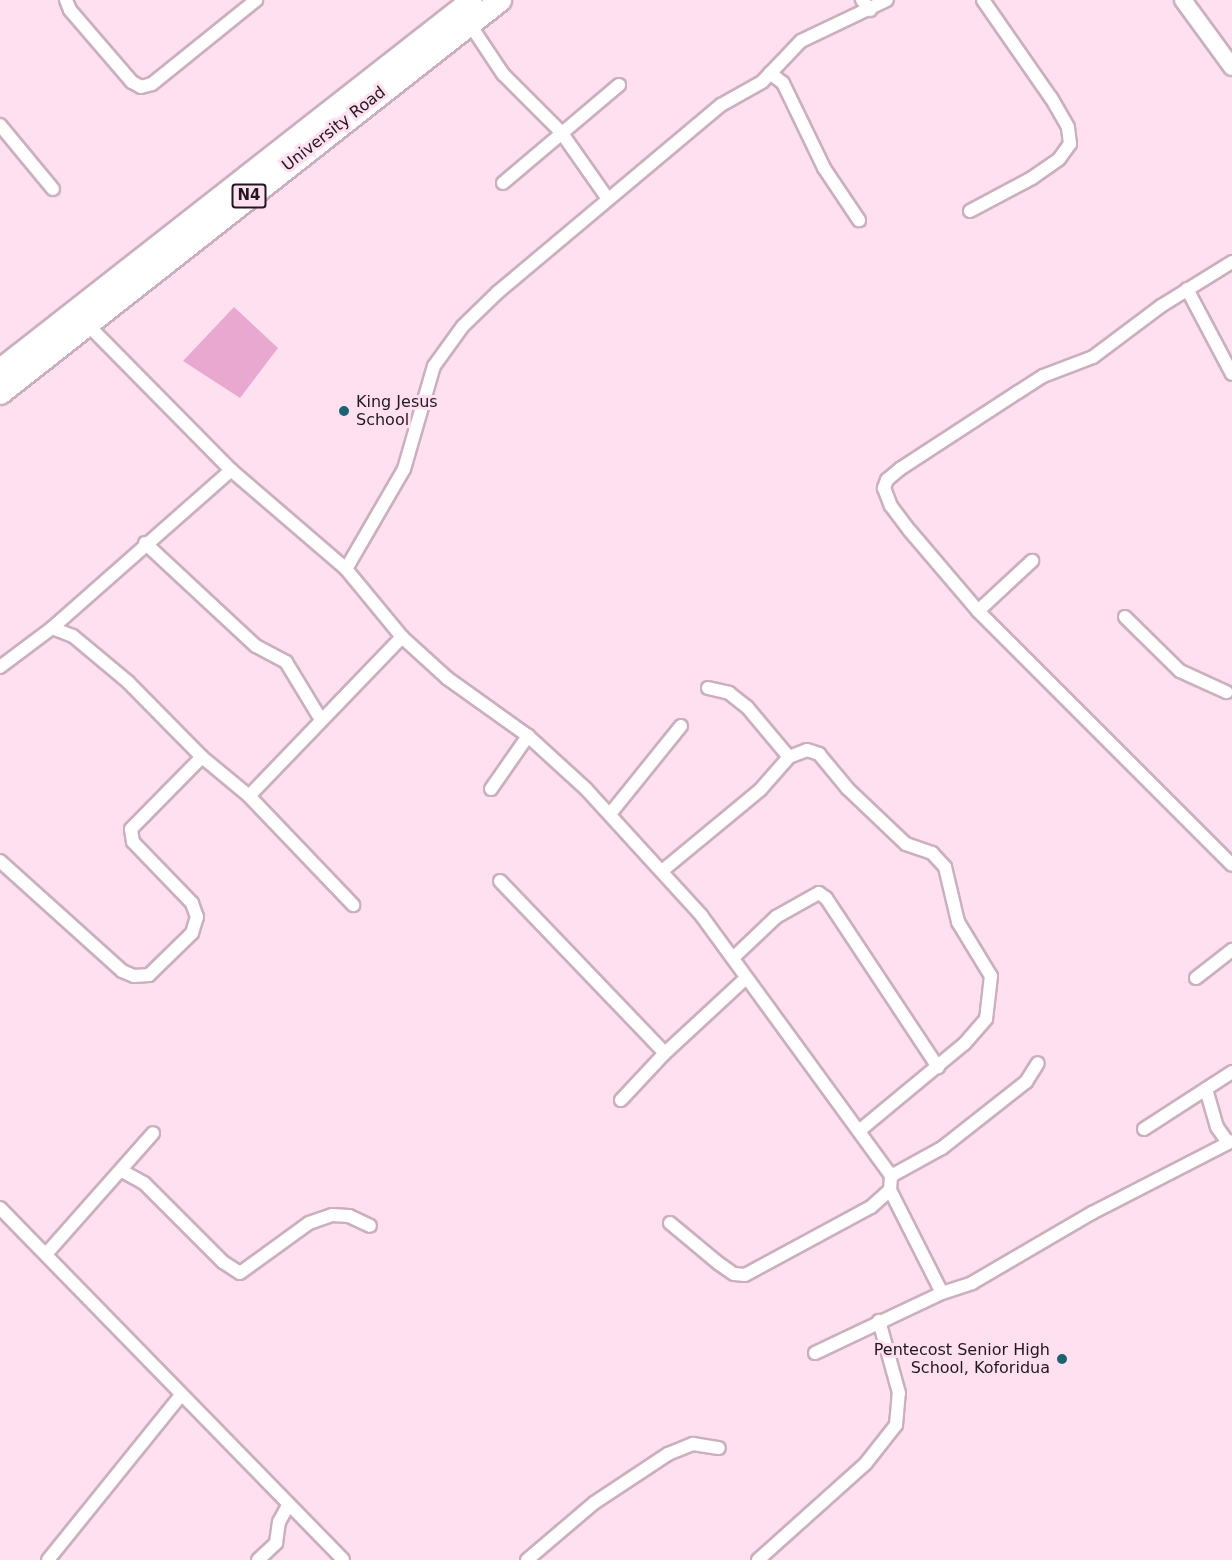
<!DOCTYPE html>
<style>
body{margin:0}
#map{position:relative;width:1232px;height:1560px;overflow:hidden;background:#fee0f1;font-family:"DejaVu Sans",sans-serif}
div>[style]{position:absolute}
.green>*{inset:0;background:#e8a8cf}
.roads{filter:drop-shadow(2px 0 #cbafbf) drop-shadow(-2px 0 #cbafbf) drop-shadow(0 2px #cbafbf) drop-shadow(0 -2px #cbafbf)}
.street>*{height:12px;margin:-6px;padding:0 6px;transform-origin:6px;border-radius:6px;background:#fff}
.secondary>*{height:16px;margin:-8px;padding:0 8px;transform-origin:8px;border-radius:8px;background:#fff}
.highway>*{height:21px;margin:-10.5px;padding:0 10.5px;transform-origin:10.5px;border-radius:10.5px;background:#fff}
.dots>*{width:16px;height:16px;translate:-50% -50%;box-sizing:border-box;border:3px solid #fee0f1;border-radius:50%}
span{translate:-50% -50%;white-space:nowrap;text-align:center;line-height:1.15;-webkit-text-stroke:6px #fee0f1;paint-order:stroke}
.shield-label span{padding:2px 4px;background:#fee0f1;border:2px solid;border-radius:4px;-webkit-text-stroke-width:0}
.shield-label{font-size:15px;color:#22171e;font-weight:700}
.street-label{font-size:16px;color:#22171e}
.poi-label{font-size:16px;color:#22171e}
.left{translate:0 -50%;text-align:left}
.right{translate:-100% -50%;text-align:right}
</style>
<div id="map">
<div class="green">
<div style="clip-path:polygon(234px 307px,278px 348px,240px 398px,183px 361px)"></div>
</div>
<div class="roads">
<div class="street">
<div style="left:66px;top:0;width:11px;rotate:68deg"></div>
<div style="left:70px;top:10px;width:95px;rotate:49.3deg"></div>
<div style="left:132px;top:82px;width:10px;rotate:29deg"></div>
<div style="left:141px;top:87px;width:11px;rotate:-15deg"></div>
<div style="left:152px;top:84px;width:134px;rotate:-38.9deg"></div>
<div style="left:862px;top:0;width:13px;rotate:51deg"></div>
<div style="left:467px;top:20px;width:65px;rotate:56.3deg"></div>
<div style="left:503px;top:74px;width:82px;rotate:45deg"></div>
<div style="left:561px;top:132px;width:82px;rotate:55deg"></div>
<div style="left:770px;top:73px;width:16px;rotate:38deg"></div>
<div style="left:783px;top:83px;width:94px;rotate:64.2deg"></div>
<div style="left:824px;top:168px;width:63px;rotate:56.1deg"></div>
<div style="left:0;top:125px;width:83px;rotate:50.4deg"></div>
<div style="left:503px;top:183px;width:152px;rotate:-40.2deg"></div>
<div style="left:970px;top:211px;width:70px;rotate:-28deg"></div>
<div style="left:1032px;top:178px;width:33px;rotate:-35deg"></div>
<div style="left:1059px;top:159px;width:19px;rotate:-54deg"></div>
<div style="left:1070px;top:144px;width:17px;rotate:-97deg"></div>
<div style="left:1068px;top:127px;width:34px;rotate:-120deg"></div>
<div style="left:1051px;top:98px;width:119px;rotate:-124.8deg"></div>
<div style="left:1232px;top:262px;width:84px;rotate:148.2deg"></div>
<div style="left:1161px;top:306px;width:85px;rotate:143.1deg"></div>
<div style="left:1093px;top:357px;width:53px;rotate:159.2deg"></div>
<div style="left:1043px;top:376px;width:30px;rotate:147deg"></div>
<div style="left:1018px;top:392px;width:141px;rotate:146.9deg"></div>
<div style="left:900px;top:469px;width:17px;rotate:140deg"></div>
<div style="left:887px;top:480px;width:9px;rotate:111deg"></div>
<div style="left:884px;top:488px;width:19px;rotate:69deg"></div>
<div style="left:891px;top:506px;width:31px;rotate:53deg"></div>
<div style="left:910px;top:531px;width:105px;rotate:49.6deg"></div>
<div style="left:978px;top:611px;width:359px;rotate:45deg"></div>
<div style="left:1187px;top:289px;width:96px;rotate:62.1deg"></div>
<div style="left:87px;top:324px;width:205px;rotate:45.4deg"></div>
<div style="left:231px;top:470px;width:152px;rotate:40.7deg"></div>
<div style="left:346px;top:569px;width:88px;rotate:50.5deg"></div>
<div style="left:402px;top:637px;width:61px;rotate:42.3deg"></div>
<div style="left:447px;top:678px;width:100px;rotate:35.6deg"></div>
<div style="left:528px;top:736px;width:79px;rotate:42.4deg"></div>
<div style="left:586px;top:789px;width:171px;rotate:47.6deg"></div>
<div style="left:701px;top:915px;width:323px;rotate:53.9deg"></div>
<div style="left:891px;top:1176px;width:14px;rotate:94deg"></div>
<div style="left:890px;top:1190px;width:115px;rotate:63.2deg"></div>
<div style="left:145px;top:543px;width:151px;rotate:42.9deg"></div>
<div style="left:256px;top:646px;width:34px;rotate:28deg"></div>
<div style="left:286px;top:662px;width:66px;rotate:58.7deg"></div>
<div style="left:346px;top:569px;width:116px;rotate:-59.9deg"></div>
<div style="left:404px;top:469px;width:107px;rotate:-73.8deg"></div>
<div style="left:434px;top:366px;width:49px;rotate:-54.1deg"></div>
<div style="left:463px;top:326px;width:49px;rotate:-44.2deg"></div>
<div style="left:498px;top:292px;width:291px;rotate:-40deg"></div>
<div style="left:721px;top:105px;width:47px;rotate:-29.3deg"></div>
<div style="left:762px;top:82px;width:57px;rotate:-46.4deg"></div>
<div style="left:801px;top:41px;width:95px;rotate:-25.5deg"></div>
<div style="left:978px;top:611px;width:74px;rotate:-42.8deg"></div>
<div style="left:1125px;top:617px;width:77px;rotate:44.5deg"></div>
<div style="left:1180px;top:671px;width:51px;rotate:24.5deg"></div>
<div style="left:52px;top:628px;width:22px;rotate:21deg"></div>
<div style="left:73px;top:636px;width:72px;rotate:39.9deg"></div>
<div style="left:128px;top:682px;width:105px;rotate:45.4deg"></div>
<div style="left:202px;top:757px;width:61px;rotate:39.7deg"></div>
<div style="left:249px;top:796px;width:151px;rotate:46.3deg"></div>
<div style="left:0;top:667px;width:65px;rotate:-36.9deg"></div>
<div style="left:52px;top:628px;width:239px;rotate:-41.4deg"></div>
<div style="left:708px;top:688px;width:22px;rotate:13deg"></div>
<div style="left:729px;top:693px;width:23px;rotate:38deg"></div>
<div style="left:747px;top:707px;width:65px;rotate:50deg"></div>
<div style="left:491px;top:789px;width:65px;rotate:-55.1deg"></div>
<div style="left:249px;top:796px;width:221px;rotate:-46.1deg"></div>
<div style="left:610px;top:814px;width:113px;rotate:-51.1deg"></div>
<div style="left:0;top:861px;width:164px;rotate:42deg"></div>
<div style="left:122px;top:971px;width:13px;rotate:23deg"></div>
<div style="left:134px;top:976px;width:15px;rotate:-4deg"></div>
<div style="left:149px;top:975px;width:60px;rotate:-44.3deg"></div>
<div style="left:192px;top:933px;width:17px;rotate:-73deg"></div>
<div style="left:197px;top:917px;width:15px;rotate:-110deg"></div>
<div style="left:192px;top:903px;width:85px;rotate:-134deg"></div>
<div style="left:133px;top:842px;width:13px;rotate:-99deg"></div>
<div style="left:131px;top:829px;width:101px;rotate:-45.4deg"></div>
<div style="left:662px;top:871px;width:127px;rotate:-39.6deg"></div>
<div style="left:760px;top:790px;width:44px;rotate:-48.7deg"></div>
<div style="left:789px;top:757px;width:19px;rotate:-21deg"></div>
<div style="left:807px;top:750px;width:13px;rotate:18deg"></div>
<div style="left:819px;top:754px;width:45px;rotate:50.4deg"></div>
<div style="left:848px;top:789px;width:80px;rotate:43.5deg"></div>
<div style="left:906px;top:844px;width:28px;rotate:19deg"></div>
<div style="left:932px;top:853px;width:19px;rotate:47deg"></div>
<div style="left:945px;top:867px;width:57px;rotate:76.7deg"></div>
<div style="left:958px;top:922px;width:63px;rotate:58.6deg"></div>
<div style="left:991px;top:976px;width:43px;rotate:96.6deg"></div>
<div style="left:986px;top:1019px;width:33px;rotate:131deg"></div>
<div style="left:964px;top:1044px;width:135px;rotate:140.4deg"></div>
<div style="left:500px;top:881px;width:238px;rotate:46.2deg"></div>
<div style="left:733px;top:958px;width:59px;rotate:-43.6deg"></div>
<div style="left:776px;top:917px;width:49px;rotate:-29.2deg"></div>
<div style="left:819px;top:893px;width:9px;rotate:36deg"></div>
<div style="left:826px;top:898px;width:203px;rotate:56.5deg"></div>
<div style="left:1196px;top:978px;width:46px;rotate:-37.9deg"></div>
<div style="left:1206px;top:1089px;width:40px;rotate:74deg"></div>
<div style="left:1217px;top:1127px;width:19px;rotate:55deg"></div>
<div style="left:621px;top:1100px;width:64px;rotate:-46.9deg"></div>
<div style="left:665px;top:1053px;width:109px;rotate:-42.8deg"></div>
<div style="left:1144px;top:1129px;width:105px;rotate:-32.9deg"></div>
<div style="left:122px;top:1171px;width:25px;rotate:29deg"></div>
<div style="left:144px;top:1183px;width:112px;rotate:45deg"></div>
<div style="left:223px;top:1262px;width:20px;rotate:33deg"></div>
<div style="left:240px;top:1273px;width:85px;rotate:-35.9deg"></div>
<div style="left:309px;top:1223px;width:24px;rotate:-19deg"></div>
<div style="left:332px;top:1215px;width:17px;rotate:3deg"></div>
<div style="left:349px;top:1216px;width:23px;rotate:25deg"></div>
<div style="left:891px;top:1176px;width:58px;rotate:-28.8deg"></div>
<div style="left:942px;top:1148px;width:107px;rotate:-38.2deg"></div>
<div style="left:1026px;top:1082px;width:22px;rotate:-58deg"></div>
<div style="left:0;top:1208px;width:491px;rotate:45.7deg"></div>
<div style="left:670px;top:1223px;width:62px;rotate:39.8deg"></div>
<div style="left:718px;top:1263px;width:19px;rotate:35deg"></div>
<div style="left:734px;top:1274px;width:11px;rotate:5deg"></div>
<div style="left:745px;top:1275px;width:143px;rotate:-28.4deg"></div>
<div style="left:871px;top:1207px;width:25px;rotate:-42deg"></div>
<div style="left:47px;top:1253px;width:160px;rotate:-48.5deg"></div>
<div style="left:815px;top:1353px;width:140px;rotate:-25.3deg"></div>
<div style="left:942px;top:1293px;width:32px;rotate:-18deg"></div>
<div style="left:972px;top:1283px;width:139px;rotate:-30.3deg"></div>
<div style="left:1092px;top:1213px;width:157px;rotate:-27.2deg"></div>
<div style="left:48px;top:1560px;width:212px;rotate:-51.1deg"></div>
<div style="left:258px;top:1560px;width:25px;rotate:-43deg"></div>
<div style="left:276px;top:1543px;width:21px;rotate:-82deg"></div>
<div style="left:279px;top:1522px;width:18px;rotate:-61deg"></div>
<div style="left:527px;top:1560px;width:88px;rotate:-40.4deg"></div>
<div style="left:594px;top:1503px;width:89px;rotate:-33.5deg"></div>
<div style="left:668px;top:1454px;width:27px;rotate:-22deg"></div>
<div style="left:693px;top:1444px;width:26px;rotate:9deg"></div>
<div style="left:758px;top:1560px;width:145px;rotate:-41.9deg"></div>
<div style="left:866px;top:1463px;width:48px;rotate:-51.7deg"></div>
<div style="left:896px;top:1425px;width:32px;rotate:-85deg"></div>
<div style="left:899px;top:1393px;width:75px;rotate:-105.5deg"></div>
</div>
<div class="secondary">
<div style="left:1183px;top:0;width:83px;rotate:53.8deg"></div>
</div>
<div class="highway">
<div style="left:0;top:369px;width:598px;rotate:-38.08deg"></div>
<div style="left:0;top:393px;width:636px;rotate:-38.17deg"></div>
</div>
</div>
<div class="dots">
<div style="left:344px;top:411px;background:#1b6372"></div>
<div style="left:1062px;top:1359px;background:#1b6372"></div>
</div>
<div class="shield-label">
<span style="left:249px;top:196px">N4</span>
</div>
<div class="street-label">
<span style="left:334px;top:129px;rotate:-38deg">University Road</span>
</div>
<div class="poi-label">
<span class="left" style="left:356px;top:411px">King Jesus<br>School</span>
<span class="right" style="left:1050px;top:1359px">Pentecost Senior High<br>School, Koforidua</span>
</div>
</div>
